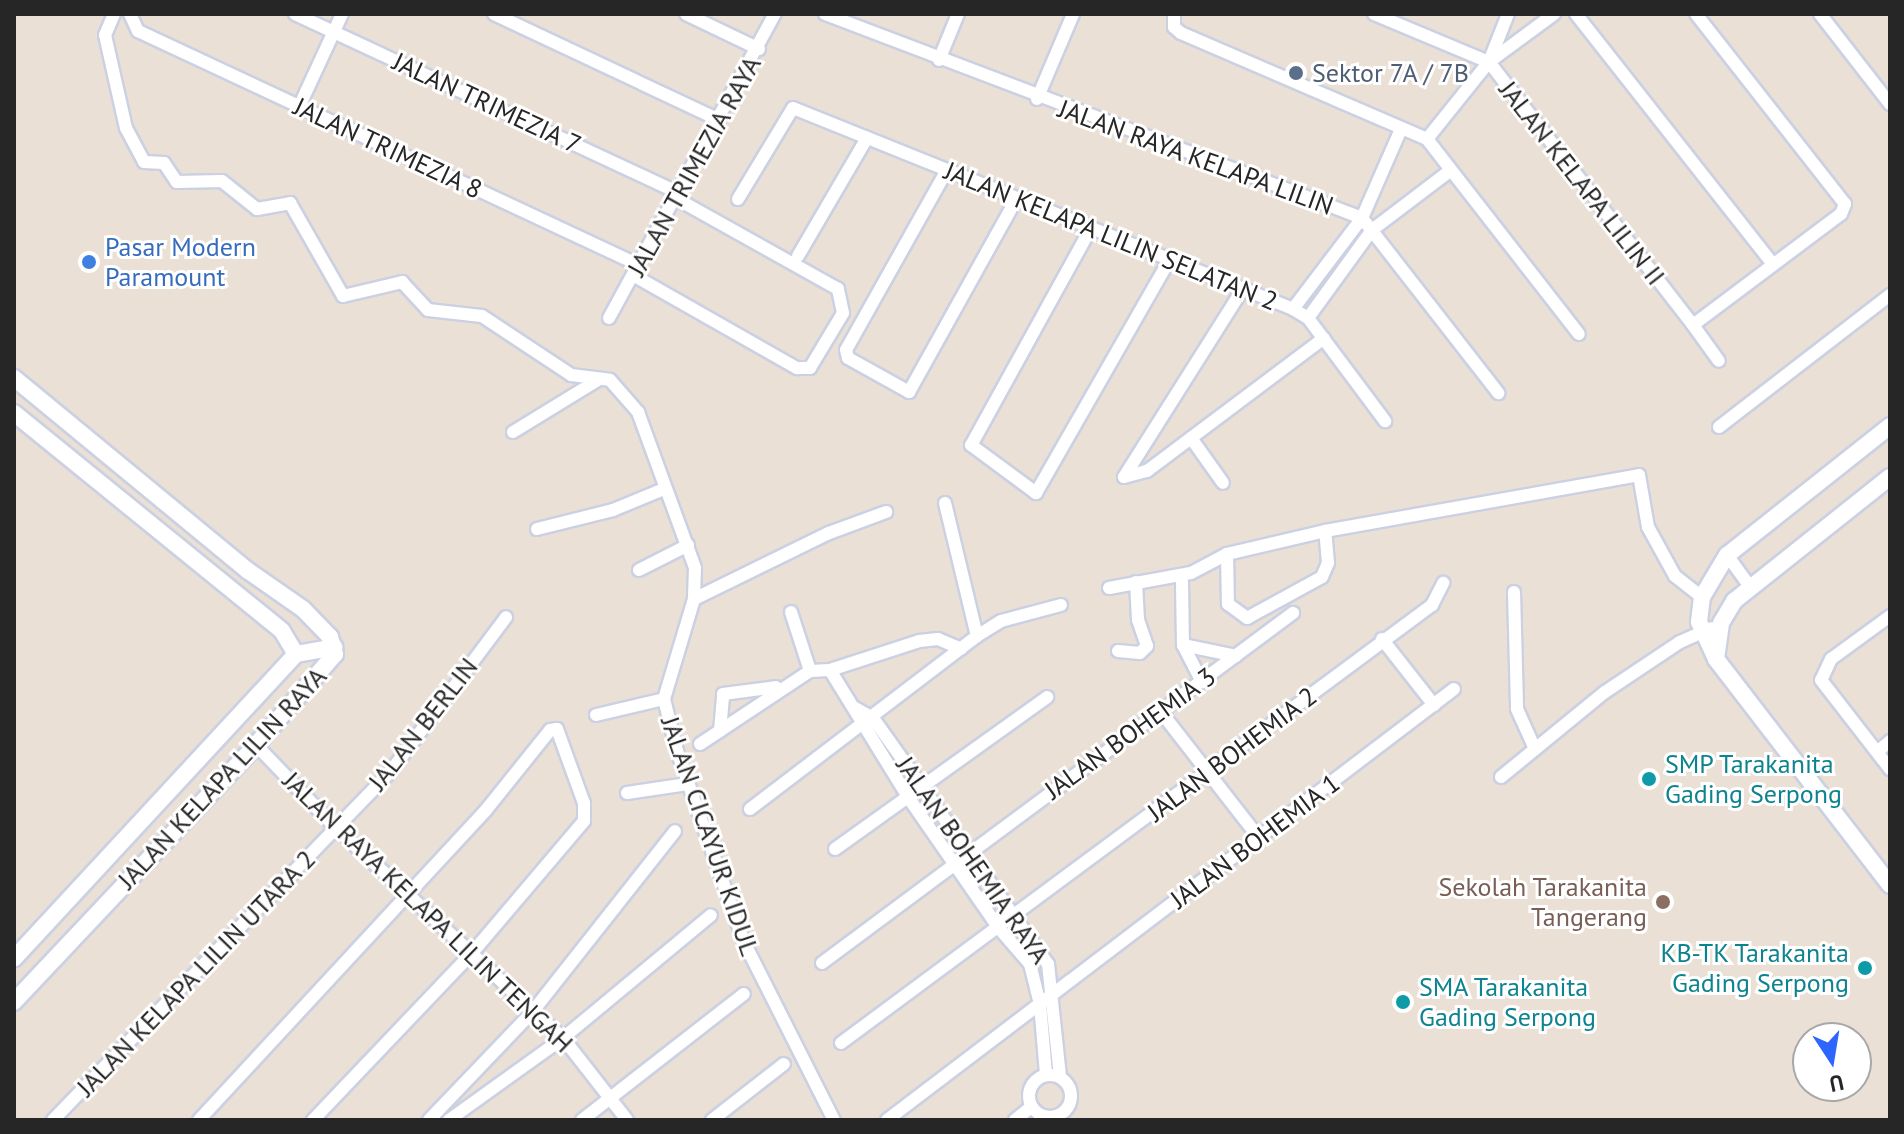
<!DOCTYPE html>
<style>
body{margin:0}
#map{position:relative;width:1904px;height:1134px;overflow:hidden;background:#ebe0d5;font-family:"PT Sans",sans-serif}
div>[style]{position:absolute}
.roads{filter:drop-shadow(2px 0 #cbd1e2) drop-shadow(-2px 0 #cbd1e2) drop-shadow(0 2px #cbd1e2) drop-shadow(0 -2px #cbd1e2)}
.minor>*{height:12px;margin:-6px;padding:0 6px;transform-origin:6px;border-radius:6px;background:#fff}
.minor>.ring{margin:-6px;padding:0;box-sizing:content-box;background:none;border:12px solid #fff;border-radius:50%}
.tertiary>*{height:16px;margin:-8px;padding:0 8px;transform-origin:8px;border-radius:8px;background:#fff}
.dots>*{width:22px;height:22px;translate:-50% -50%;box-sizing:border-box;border:4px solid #fff;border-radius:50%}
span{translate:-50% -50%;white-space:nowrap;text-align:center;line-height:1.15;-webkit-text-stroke:6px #fff;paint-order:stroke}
.service-label{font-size:26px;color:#4e5e75}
.left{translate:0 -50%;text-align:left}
.street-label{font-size:26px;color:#262626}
.shop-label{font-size:26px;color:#366cbe}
.culture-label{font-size:26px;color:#0d838f}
.right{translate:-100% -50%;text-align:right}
.education-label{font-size:26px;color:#785e54}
.frame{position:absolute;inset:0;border:16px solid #262626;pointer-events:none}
.north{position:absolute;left:1792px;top:1022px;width:80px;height:80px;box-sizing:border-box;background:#fff;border:2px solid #a8a8a8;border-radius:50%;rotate:168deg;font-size:22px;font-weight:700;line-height:32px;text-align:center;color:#262626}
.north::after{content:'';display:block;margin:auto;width:28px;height:36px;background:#2f65ff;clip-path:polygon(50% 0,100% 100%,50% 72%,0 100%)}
</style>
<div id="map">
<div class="roads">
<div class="minor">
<div style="left:114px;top:14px;width:23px;rotate:113deg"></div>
<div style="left:105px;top:35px;width:95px;rotate:77.3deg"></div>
<div style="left:126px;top:128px;width:38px;rotate:62deg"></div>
<div style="left:144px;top:162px;width:20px;rotate:3deg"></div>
<div style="left:164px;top:163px;width:23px;rotate:56deg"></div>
<div style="left:177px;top:182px;width:45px;rotate:-1.3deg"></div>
<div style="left:222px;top:181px;width:45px;rotate:38.7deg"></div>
<div style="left:257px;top:209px;width:34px;rotate:-10deg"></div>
<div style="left:290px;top:203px;width:107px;rotate:60.3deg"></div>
<div style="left:343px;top:296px;width:61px;rotate:-13.3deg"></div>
<div style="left:402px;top:282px;width:38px;rotate:47deg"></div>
<div style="left:428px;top:310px;width:54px;rotate:6.3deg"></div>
<div style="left:482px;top:316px;width:107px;rotate:33.5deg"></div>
<div style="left:571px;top:375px;width:39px;rotate:7deg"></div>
<div style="left:610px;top:380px;width:43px;rotate:48.8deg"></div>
<div style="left:638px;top:412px;width:166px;rotate:69.9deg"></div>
<div style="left:695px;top:568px;width:31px;rotate:92deg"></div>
<div style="left:694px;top:599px;width:104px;rotate:106.7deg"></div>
<div style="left:664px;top:699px;width:54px;rotate:76deg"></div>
<div style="left:677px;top:751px;width:202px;rotate:70.7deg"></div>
<div style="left:744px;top:942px;width:199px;rotate:63.2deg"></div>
<div style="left:130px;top:14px;width:19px;rotate:65deg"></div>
<div style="left:138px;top:31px;width:553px;rotate:25.04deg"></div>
<div style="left:295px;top:14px;width:424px;rotate:25deg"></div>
<div style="left:494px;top:14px;width:249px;rotate:25.2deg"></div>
<div style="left:686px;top:14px;width:81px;rotate:25.6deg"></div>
<div style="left:825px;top:14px;width:574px;rotate:20.8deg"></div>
<div style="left:1362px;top:218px;width:222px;rotate:52.1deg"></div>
<div style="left:1174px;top:14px;width:13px;rotate:90deg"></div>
<div style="left:1174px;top:27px;width:9px;rotate:41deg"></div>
<div style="left:1181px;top:33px;width:268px;rotate:23.3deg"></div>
<div style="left:1427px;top:139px;width:247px;rotate:52.1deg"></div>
<div style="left:1374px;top:14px;width:125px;rotate:22.7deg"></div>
<div style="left:1489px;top:62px;width:333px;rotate:52.2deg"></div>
<div style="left:1693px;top:325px;width:185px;rotate:-36.9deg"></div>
<div style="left:1841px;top:214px;width:11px;rotate:-68deg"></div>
<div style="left:1845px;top:204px;width:241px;rotate:-128.1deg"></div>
<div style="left:1576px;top:14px;width:318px;rotate:51.8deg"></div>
<div style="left:1820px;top:14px;width:114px;rotate:52.1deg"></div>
<div style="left:939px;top:60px;width:50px;rotate:-67.6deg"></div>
<div style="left:1489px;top:62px;width:52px;rotate:-68.4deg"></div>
<div style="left:1037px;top:99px;width:92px;rotate:-67deg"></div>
<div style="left:299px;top:107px;width:102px;rotate:-65.2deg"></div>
<div style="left:1427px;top:139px;width:99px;rotate:-51.2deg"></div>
<div style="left:1489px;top:62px;width:81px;rotate:-36.4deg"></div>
<div style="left:947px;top:170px;width:206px;rotate:119.3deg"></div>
<div style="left:846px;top:350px;width:8px;rotate:76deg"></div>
<div style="left:848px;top:358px;width:70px;rotate:29.1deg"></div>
<div style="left:909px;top:392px;width:222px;rotate:-60.9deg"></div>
<div style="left:738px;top:199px;width:106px;rotate:-58.9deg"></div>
<div style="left:793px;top:108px;width:539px;rotate:21.9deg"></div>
<div style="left:1293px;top:309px;width:17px;rotate:31deg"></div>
<div style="left:1308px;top:318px;width:129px;rotate:53.2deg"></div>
<div style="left:1091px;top:228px;width:248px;rotate:118.9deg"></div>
<div style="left:971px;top:445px;width:81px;rotate:36.4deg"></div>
<div style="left:1036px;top:493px;width:270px;rotate:-60.2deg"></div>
<div style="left:798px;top:256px;width:137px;rotate:-59.7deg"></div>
<div style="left:633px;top:275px;width:189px;rotate:29.6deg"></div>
<div style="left:797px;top:368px;width:13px"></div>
<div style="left:810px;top:368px;width:64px;rotate:-59deg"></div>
<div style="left:843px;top:313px;width:25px;rotate:-102deg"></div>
<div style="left:838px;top:289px;width:187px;rotate:-150.8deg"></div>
<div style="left:1293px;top:309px;width:114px;rotate:-52.8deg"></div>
<div style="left:1362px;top:218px;width:97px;rotate:-66.3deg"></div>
<div style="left:609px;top:318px;width:346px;rotate:-61.4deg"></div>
<div style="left:1308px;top:318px;width:109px;rotate:-54deg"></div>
<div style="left:1372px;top:230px;width:99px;rotate:-37.2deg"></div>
<div style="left:1693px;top:325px;width:44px;rotate:54.2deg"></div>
<div style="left:1719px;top:427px;width:216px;rotate:-37.7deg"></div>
<div style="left:513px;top:432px;width:100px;rotate:-31.5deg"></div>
<div style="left:1191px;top:438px;width:55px;rotate:54.6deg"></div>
<div style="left:1124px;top:477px;width:24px;rotate:-15deg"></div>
<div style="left:1147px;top:471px;width:221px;rotate:-36.9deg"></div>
<div style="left:1124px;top:477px;width:222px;rotate:-57.7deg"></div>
<div style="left:945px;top:503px;width:137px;rotate:76.5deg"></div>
<div style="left:537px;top:529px;width:78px;rotate:-14deg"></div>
<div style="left:613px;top:510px;width:55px;rotate:-22.4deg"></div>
<div style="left:1227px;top:554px;width:101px;rotate:-13.2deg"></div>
<div style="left:1727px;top:555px;width:39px;rotate:54deg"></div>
<div style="left:639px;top:570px;width:55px;rotate:-27deg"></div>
<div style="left:1182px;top:582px;width:63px;rotate:89.1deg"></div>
<div style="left:1183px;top:645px;width:42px;rotate:62.8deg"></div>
<div style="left:1109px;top:588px;width:83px;rotate:-10.4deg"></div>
<div style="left:1191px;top:573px;width:41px;rotate:-27.8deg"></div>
<div style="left:1227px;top:554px;width:50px;rotate:88.9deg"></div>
<div style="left:1228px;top:604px;width:24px;rotate:36deg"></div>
<div style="left:1247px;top:618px;width:85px;rotate:-28.7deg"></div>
<div style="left:1322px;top:577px;width:15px;rotate:-67deg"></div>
<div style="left:1328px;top:563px;width:32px;rotate:-95deg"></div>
<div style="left:1325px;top:531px;width:319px;rotate:-10.1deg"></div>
<div style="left:1639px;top:475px;width:53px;rotate:80.2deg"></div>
<div style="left:1648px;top:527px;width:56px;rotate:61.1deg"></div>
<div style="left:1675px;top:576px;width:34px;rotate:38deg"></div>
<div style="left:1514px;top:592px;width:117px;rotate:88.5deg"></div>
<div style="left:1517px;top:709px;width:44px;rotate:65.8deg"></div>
<div style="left:694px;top:599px;width:150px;rotate:-26.1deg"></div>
<div style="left:829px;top:533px;width:61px;rotate:-20.2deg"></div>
<div style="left:791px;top:612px;width:62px;rotate:72.1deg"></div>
<div style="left:1890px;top:616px;width:73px;rotate:143.9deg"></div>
<div style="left:1831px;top:659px;width:23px;rotate:115deg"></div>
<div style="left:1821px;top:680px;width:113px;rotate:52.2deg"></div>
<div style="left:1382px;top:639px;width:84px;rotate:51.8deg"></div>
<div style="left:1183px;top:645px;width:54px;rotate:11.7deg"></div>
<div style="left:1118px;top:651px;width:22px;rotate:5deg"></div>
<div style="left:1140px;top:653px;width:10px;rotate:-45deg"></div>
<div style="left:1147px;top:646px;width:28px;rotate:-109deg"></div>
<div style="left:1138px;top:620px;width:38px;rotate:-93deg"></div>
<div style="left:830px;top:670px;width:149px;rotate:58.4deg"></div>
<div style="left:908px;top:797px;width:158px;rotate:55.3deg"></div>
<div style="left:998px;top:927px;width:49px;rotate:49.1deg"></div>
<div style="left:1030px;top:964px;width:41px;rotate:76deg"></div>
<div style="left:1040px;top:1004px;width:70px;rotate:85.1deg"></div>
<div style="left:855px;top:708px;width:21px;rotate:29deg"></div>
<div style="left:873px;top:718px;width:302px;rotate:54.6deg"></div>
<div style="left:1048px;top:964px;width:114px;rotate:83.9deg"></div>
<div style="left:1161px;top:712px;width:160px;rotate:52.1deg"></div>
<div style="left:596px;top:715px;width:70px;rotate:-13.2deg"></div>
<div style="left:720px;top:731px;width:37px;rotate:-85deg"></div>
<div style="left:723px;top:694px;width:53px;rotate:-7.5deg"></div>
<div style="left:700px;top:744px;width:132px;rotate:-33.6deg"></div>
<div style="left:810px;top:671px;width:20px;rotate:-3deg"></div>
<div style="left:830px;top:670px;width:94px;rotate:-18deg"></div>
<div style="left:919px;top:641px;width:19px;rotate:-6deg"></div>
<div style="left:938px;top:639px;width:25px;rotate:23deg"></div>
<div style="left:256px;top:745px;width:115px;rotate:46.1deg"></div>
<div style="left:336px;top:828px;width:309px;rotate:42.8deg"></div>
<div style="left:563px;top:1038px;width:104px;rotate:52deg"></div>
<div style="left:1877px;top:752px;width:17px;rotate:-40deg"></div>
<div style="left:1501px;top:777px;width:134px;rotate:-39.3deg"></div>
<div style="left:1605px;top:692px;width:90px;rotate:-33.7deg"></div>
<div style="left:1680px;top:642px;width:34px;rotate:-24deg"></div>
<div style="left:627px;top:793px;width:61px;rotate:-8.5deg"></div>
<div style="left:750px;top:809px;width:285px;rotate:-37.3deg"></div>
<div style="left:977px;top:636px;width:28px;rotate:-32deg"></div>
<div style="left:1001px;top:621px;width:62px;rotate:-14.9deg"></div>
<div style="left:835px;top:849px;width:261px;rotate:-35.6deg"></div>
<div style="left:822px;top:963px;width:587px;rotate:-36.62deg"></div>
<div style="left:841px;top:1043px;width:736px;rotate:-36.54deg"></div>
<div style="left:1432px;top:605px;width:25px;rotate:-63deg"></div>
<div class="ring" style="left:1029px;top:1075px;width:30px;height:30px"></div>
<div style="left:53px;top:1120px;width:486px;rotate:-45.9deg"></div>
<div style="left:391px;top:771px;width:192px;rotate:-53.2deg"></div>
<div style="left:199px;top:1120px;width:422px;rotate:-47.2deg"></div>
<div style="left:486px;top:810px;width:102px;rotate:-51.3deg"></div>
<div style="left:550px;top:730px;width:7px;rotate:-8deg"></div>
<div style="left:557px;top:729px;width:79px;rotate:70deg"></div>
<div style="left:584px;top:803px;width:18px;rotate:90deg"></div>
<div style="left:584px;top:821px;width:173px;rotate:130.3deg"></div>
<div style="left:472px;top:953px;width:231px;rotate:133.6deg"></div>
<div style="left:429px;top:1120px;width:151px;rotate:-46.3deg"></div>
<div style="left:533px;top:1011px;width:229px;rotate:-51.7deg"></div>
<div style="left:449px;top:1120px;width:140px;rotate:-35.7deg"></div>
<div style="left:563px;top:1038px;width:192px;rotate:-39.7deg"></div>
<div style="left:582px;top:1120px;width:205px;rotate:-37.9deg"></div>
<div style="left:712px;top:1120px;width:91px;rotate:-37.9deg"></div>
<div style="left:887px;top:1120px;width:712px;rotate:-37.24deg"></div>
<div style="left:1015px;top:1120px;width:21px;rotate:-39deg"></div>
</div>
<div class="tertiary">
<div style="left:14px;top:378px;width:302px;rotate:39.5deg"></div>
<div style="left:247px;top:570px;width:68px;rotate:34.9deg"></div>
<div style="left:303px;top:609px;width:39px;rotate:46deg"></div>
<div style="left:330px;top:637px;width:18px;rotate:74deg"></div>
<div style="left:335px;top:654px;width:121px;rotate:131deg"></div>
<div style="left:256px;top:745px;width:353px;rotate:133.3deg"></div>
<div style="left:14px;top:413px;width:345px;rotate:39.1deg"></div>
<div style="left:282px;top:631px;width:27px;rotate:59deg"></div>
<div style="left:296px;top:654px;width:415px;rotate:132.8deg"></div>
<div style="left:1890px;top:426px;width:208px;rotate:141.6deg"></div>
<div style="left:1727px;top:555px;width:49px;rotate:120.8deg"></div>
<div style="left:1702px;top:597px;width:25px;rotate:97deg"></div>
<div style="left:1699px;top:622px;width:41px;rotate:65.3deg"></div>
<div style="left:1716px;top:659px;width:285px;rotate:52.4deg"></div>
<div style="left:296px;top:654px;width:39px;rotate:-10deg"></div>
<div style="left:1716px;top:659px;width:36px;rotate:-82deg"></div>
<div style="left:1721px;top:623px;width:26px;rotate:-59deg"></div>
<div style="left:1734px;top:601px;width:199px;rotate:-38.5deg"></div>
</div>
</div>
<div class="dots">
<div style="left:1296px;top:73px;background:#5c6f8a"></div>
<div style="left:89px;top:262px;background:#3f7fe0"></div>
<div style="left:1649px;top:779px;background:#0f9aa8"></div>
<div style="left:1663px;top:902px;background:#8d6e63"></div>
<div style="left:1865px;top:968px;background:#0f9aa8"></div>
<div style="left:1403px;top:1002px;background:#0f9aa8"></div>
</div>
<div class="service-label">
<span class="left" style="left:1312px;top:73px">Sektor 7A / 7B</span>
</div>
<div class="street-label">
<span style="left:487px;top:103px;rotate:25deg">JALAN TRIMEZIA 7</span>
<span style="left:388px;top:148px;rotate:25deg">JALAN TRIMEZIA 8</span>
<span style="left:1196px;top:157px;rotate:20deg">JALAN RAYA KELAPA LILIN</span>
<span style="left:694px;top:166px;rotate:-61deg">JALAN TRIMEZIA RAYA</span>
<span style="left:1582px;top:183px;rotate:52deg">JALAN KELAPA LILIN II</span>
<span style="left:1111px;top:236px;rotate:22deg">JALAN KELAPA LILIN SELATAN 2</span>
<span style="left:423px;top:724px;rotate:-52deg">JALAN BERLIN</span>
<span style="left:1130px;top:733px;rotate:-36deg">JALAN BOHEMIA 3</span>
<span style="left:1232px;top:754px;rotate:-37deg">JALAN BOHEMIA 2</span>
<span style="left:222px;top:778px;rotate:-47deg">JALAN KELAPA LILIN RAYA</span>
<span style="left:710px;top:836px;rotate:71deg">JALAN CICAYUR KIDUL</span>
<span style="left:1255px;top:841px;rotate:-37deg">JALAN BOHEMIA 1</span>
<span style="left:973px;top:860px;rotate:55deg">JALAN BOHEMIA RAYA</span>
<span style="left:428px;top:912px;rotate:44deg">JALAN RAYA KELAPA LILIN TENGAH</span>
<span style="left:196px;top:973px;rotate:-46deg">JALAN KELAPA LILIN UTARA 2</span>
</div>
<div class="shop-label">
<span class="left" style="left:105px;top:262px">Pasar Modern<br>Paramount</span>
</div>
<div class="culture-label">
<span class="left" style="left:1665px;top:779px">SMP Tarakanita<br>Gading Serpong</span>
<span class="right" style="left:1849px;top:968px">KB-TK Tarakanita<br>Gading Serpong</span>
<span class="left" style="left:1419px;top:1002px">SMA Tarakanita<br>Gading Serpong</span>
</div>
<div class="education-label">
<span class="right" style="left:1647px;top:902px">Sekolah Tarakanita<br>Tangerang</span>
</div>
<div class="frame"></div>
<div class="north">U</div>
</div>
